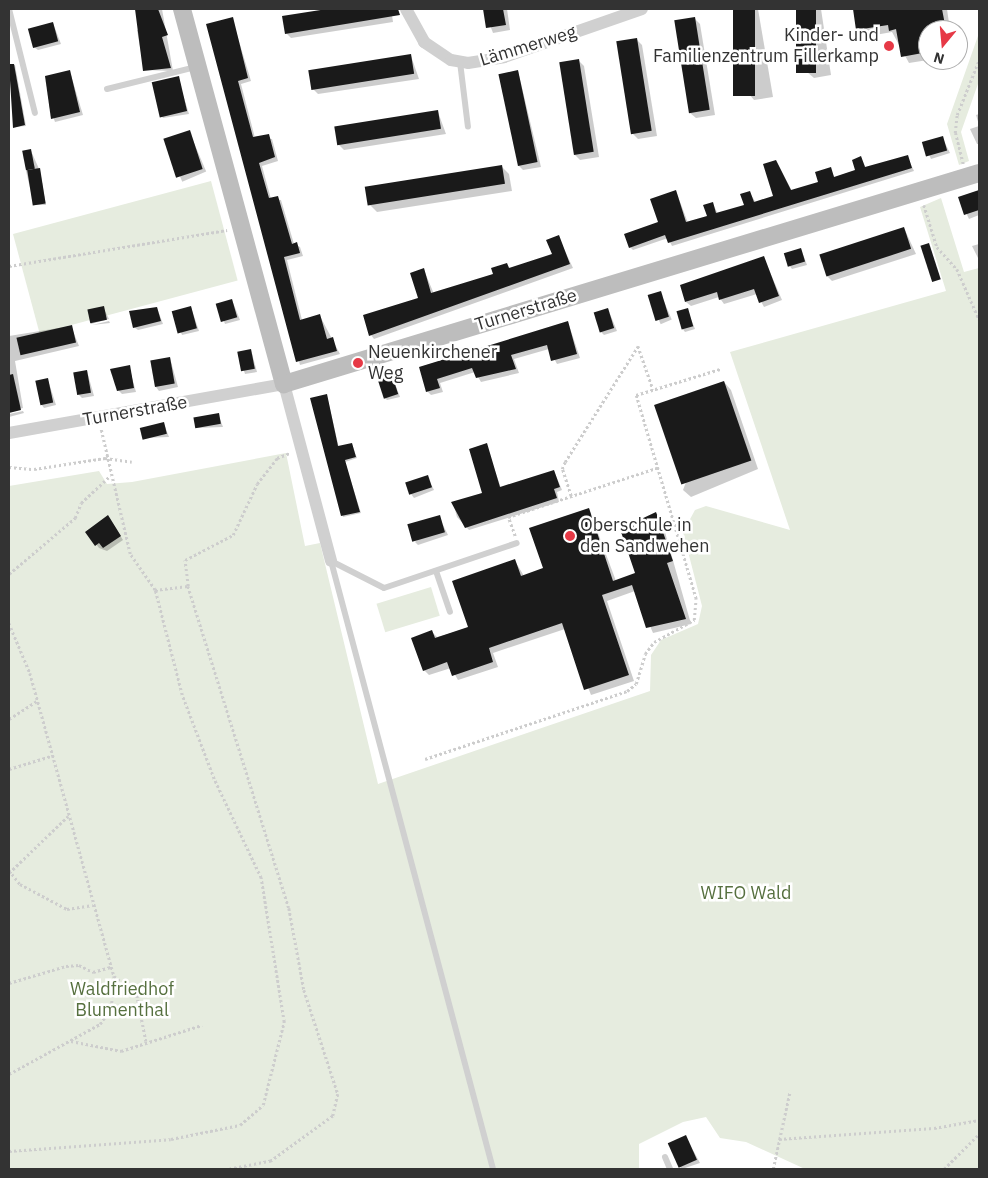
<!DOCTYPE html>
<meta charset="utf-8">
<style>
body{margin:0}
#map{position:relative;width:988px;height:1178px;overflow:hidden;background:#fff;font-family:"IBM Plex Sans",sans-serif}
div>[style]{position:absolute}
.green>*{inset:0;background:#e6ecdf;transform-origin:0 0}
.shadow>*{inset:0;background:#0003;transform-origin:0 0}
.building>*{inset:0;background:#1a1a1a;transform-origin:0 0}
.path>*{height:2.5px;margin-top:-1.25px;transform-origin:0;background:repeating-linear-gradient(90deg,#cdcdcd 0 2.5px,transparent 0 5px)}
.lane>*{height:6px;margin:-3px;padding:0 3px;transform-origin:3px;border-radius:3px;background:#d0d0d0}
.street>*{height:12px;margin:-6px;padding:0 6px;transform-origin:6px;border-radius:6px;background:#d0d0d0}
.secondary>*{height:18px;margin:-9px;padding:0 9px;transform-origin:9px;border-radius:9px;background:#bdbdbd}
.dots>*{width:14px;height:14px;translate:-50% -50%;box-sizing:border-box;border:2px solid #fff;border-radius:50%}
span{translate:-50% -50%;white-space:nowrap;text-align:center;line-height:1.15;-webkit-text-stroke:5px #fff;paint-order:stroke}
.poi-label{font-size:18px;color:#333}
.right{translate:-100% -50%;text-align:right}
.left{translate:0 -50%;text-align:left}
.street-label{font-size:18px;color:#333}
.park-label{font-size:18px;color:#56703f}
.frame{position:absolute;inset:0;border:10px solid #333;pointer-events:none}
.north{position:absolute;left:918px;top:20px;width:50px;height:50px;box-sizing:border-box;background:#fff;border:1px solid #adadad;border-radius:50%;rotate:197deg;font-size:14px;font-weight:700;line-height:20px;text-align:center;color:#333}
.north::after{content:'';display:block;margin:auto;width:18px;height:22px;background:#e63946;clip-path:polygon(50% 0,100% 100%,50% 72%,0 100%)}
</style>
<div id="map">
<div class="green">
<div style="clip-path:polygon(979px 33px,979px 81px,961px 132px,969px 161px,959px 165px,947px 124px)"></div>
<div style="left:211px;top:181px;width:103px;height:205px;rotate:75deg"></div>
<div style="clip-path:polygon(941px 198px,964px 272px,979px 268px,979px 1169px,805px 1169px,746px 1142px,720px 1138px,706px 1117px,683px 1122px,639px 1144px,639px 1169px,9px 1169px,9px 486px,99px 471px,107px 484px,132px 482px,286px 453px,305px 546px,320px 543px,378px 784px,650px 691px,651px 655px,661px 640px,698px 624px,702px 606px,683px 532px,695px 510px,706px 506px,790px 530px,730px 352px,946px 291px,920px 207px)"></div>
<div style="left:431px;top:587px;width:30px;height:57px;rotate:73deg"></div>
</div>
<div class="shadow">
<div style="clip-path:polygon(135px 9px,162px 9px,173px 71px,144px 70px,137px 30px,142px 29px)"></div>
<div style="clip-path:polygon(335px 9px,391px 9px,393px 22px,291px 38px,286px 33px,283px 17px)"></div>
<div style="clip-path:polygon(484px 9px,507px 9px,510px 30px,493px 33px)"></div>
<div style="clip-path:polygon(735px 9px,758px 9px,773px 97px,754px 100px,749px 94px)"></div>
<div style="clip-path:polygon(797px 9px,821px 9px,831px 75px,814px 78px,807px 72px)"></div>
<div style="clip-path:polygon(854px 9px,947px 9px,950px 30px,928px 30px,928px 60px,909px 63px,892px 32px,864px 37px,858px 30px)"></div>
<div style="clip-path:polygon(232px 18px,251px 81px,241px 84px,255px 138px,272px 139px,278px 161px,262px 166px,271px 199px,281px 200px,294px 244px,300px 247px,303px 256px,287px 260px,302px 320px,320px 316px,340px 354px,300px 365px,208px 25px)"></div>
<div style="clip-path:polygon(695px 19px,700px 24px,715px 115px,696px 118px,690px 113px)"></div>
<div style="clip-path:polygon(53px 23px,61px 44px,38px 50px,34px 47px)"></div>
<div style="clip-path:polygon(637px 40px,642px 45px,657px 136px,638px 139px,633px 134px)"></div>
<div style="clip-path:polygon(411px 56px,419px 79px,318px 94px,313px 89px)"></div>
<div style="clip-path:polygon(579px 61px,584px 66px,599px 157px,580px 160px,575px 155px)"></div>
<div style="clip-path:polygon(9px 65px,15px 65px,26px 126px,14px 127px)"></div>
<div style="clip-path:polygon(518px 71px,541px 167px,523px 170px,518px 165px)"></div>
<div style="clip-path:polygon(70px 72px,83px 115px,55px 122px,49px 105px)"></div>
<div style="clip-path:polygon(178px 78px,189px 114px,163px 118px,160px 114px)"></div>
<div style="clip-path:polygon(438px 112px,446px 134px,344px 150px,339px 145px,336px 128px)"></div>
<div style="clip-path:polygon(979px 114px,979px 125px,976px 115px)"></div>
<div style="clip-path:polygon(979px 126px,979px 144px,977px 144px,970px 129px)"></div>
<div style="left:189px;top:131px;width:44px;height:26px;rotate:67deg"></div>
<div style="clip-path:polygon(942px 137px,950px 153px,931px 159px,924px 144px)"></div>
<div style="clip-path:polygon(31px 151px,40px 171px,46px 205px,34px 205px,26px 171px)"></div>
<div style="clip-path:polygon(907px 156px,914px 171px,672px 246px,668px 238px,633px 250px,630px 247px,659px 223px,676px 191px,688px 223px,708px 217px,713px 204px,718px 214px,745px 206px,750px 193px,756px 203px,775px 197px,776px 161px,792px 191px,820px 183px,830px 169px,835px 178px,857px 171px,861px 158px,866px 168px)"></div>
<div style="clip-path:polygon(502px 167px,509px 174px,512px 191px,377px 212px,370px 205px)"></div>
<div style="clip-path:polygon(979px 192px,979px 215px,969px 219px,959px 198px)"></div>
<div style="clip-path:polygon(904px 228px,916px 254px,832px 281px,827px 276px)"></div>
<div style="clip-path:polygon(558px 236px,573px 268px,374px 339px,371px 335px,419px 299px,424px 270px,434px 294px,494px 274px,507px 265px,511px 269px,554px 255px)"></div>
<div style="clip-path:polygon(979px 244px,979px 260px,972px 246px)"></div>
<div style="clip-path:polygon(801px 249px,807px 265px,792px 269px,789px 265px)"></div>
<div style="clip-path:polygon(764px 258px,782px 300px,764px 307px,757px 294px,724px 304px,719px 297px,691px 306px,686px 302px)"></div>
<div style="left:660px;top:292px;width:30px;height:12px;rotate:67deg"></div>
<div style="clip-path:polygon(232px 300px,240px 320px,225px 324px,217px 304px)"></div>
<div style="clip-path:polygon(103px 307px,109px 319px,91px 324px,88px 310px)"></div>
<div style="clip-path:polygon(191px 307px,199px 331px,182px 335px,173px 312px)"></div>
<div style="clip-path:polygon(157px 308px,163px 324px,138px 330px,134px 327px)"></div>
<div style="clip-path:polygon(608px 309px,617px 331px,604px 335px,601px 332px)"></div>
<div style="clip-path:polygon(687px 309px,695px 329px,685px 332px,682px 328px)"></div>
<div style="clip-path:polygon(109px 321px,110px 323px,92px 325px)"></div>
<div style="clip-path:polygon(568px 322px,580px 358px,557px 364px,549px 349px,514px 359px,519px 373px,481px 382px,475px 372px,440px 383px,443px 392px,431px 395px,427px 391px,420px 367px)"></div>
<div style="clip-path:polygon(71px 326px,79px 346px,15px 361px,23px 408px,9px 412px,9px 336px)"></div>
<div style="clip-path:polygon(251px 350px,257px 372px,245px 374px,238px 353px)"></div>
<div style="clip-path:polygon(170px 358px,178px 387px,159px 391px,156px 387px)"></div>
<div style="clip-path:polygon(129px 367px,136px 392px,122px 394px,119px 391px)"></div>
<div style="clip-path:polygon(87px 371px,94px 396px,82px 398px,79px 395px)"></div>
<div style="clip-path:polygon(392px 376px,400px 397px,387px 400px,384px 397px)"></div>
<div style="clip-path:polygon(48px 380px,56px 405px,44px 408px,41px 404px)"></div>
<div style="clip-path:polygon(724px 382px,731px 390px,758px 469px,691px 497px,683px 490px)"></div>
<div style="clip-path:polygon(327px 396px,339px 448px,352px 444px,357px 458px,345px 462px,361px 513px,343px 517px,311px 399px)"></div>
<div style="clip-path:polygon(23px 411px,24px 413px,9px 417px,9px 414px)"></div>
<div style="clip-path:polygon(218px 414px,223px 427px,196px 428px)"></div>
<div style="clip-path:polygon(164px 424px,169px 437px,143px 438px)"></div>
<div style="clip-path:polygon(486px 445px,501px 488px,554px 471px,562px 490px,557px 492px,559px 502px,469px 530px,457px 517px,453px 503px,483px 493px)"></div>
<div style="clip-path:polygon(427px 476px,434px 490px,414px 498px,411px 494px)"></div>
<div style="clip-path:polygon(589px 509px,616px 581px,636px 574px,656px 513px,661px 518px,691px 624px,653px 633px,635px 591px,607px 601px,634px 681px,591px 695px,565px 629px,493px 653px,498px 667px,458px 680px,451px 668px,429px 675px,424px 670px,432px 632px,437px 637px,470px 628px,515px 561px,524px 576px,545px 569px)"></div>
<div style="clip-path:polygon(108px 516px,123px 540px,107px 551px,99px 548px,87px 532px)"></div>
<div style="clip-path:polygon(439px 517px,448px 535px,418px 545px,415px 542px)"></div>
<div style="clip-path:polygon(686px 1137px,700px 1163px,682px 1169px,680px 1167px)"></div>
</div>
<div class="building">
<div style="clip-path:polygon(135px 9px,158px 9px,168px 35px,162px 37px,171px 68px,143px 71px)"></div>
<div style="clip-path:polygon(327px 9px,398px 9px,400px 15px,285px 34px,282px 16px)"></div>
<div style="clip-path:polygon(483px 9px,503px 9px,506px 25px,486px 28px)"></div>
<div style="left:733px;top:9px;width:22px;height:87px"></div>
<div style="left:796px;top:9px;width:20px;height:64px"></div>
<div style="clip-path:polygon(853px 9px,942px 9px,946px 30px,928px 30px,928px 52px,901px 57px,896px 29px,889px 31px,888px 25px,856px 30px)"></div>
<div style="clip-path:polygon(233px 17px,248px 78px,238px 81px,253px 137px,269px 134px,275px 157px,259px 163px,269px 198px,278px 196px,292px 244px,297px 242px,300px 253px,284px 257px,300px 320px,320px 314px,327px 339px,333px 337px,337px 351px,296px 362px,206px 24px)"></div>
<div style="left:695px;top:17px;width:94px;height:21px;rotate:81deg"></div>
<div style="left:53px;top:22px;width:20px;height:26px;rotate:75deg"></div>
<div style="left:637px;top:38px;width:94px;height:21px;rotate:81deg"></div>
<div style="left:411px;top:54px;width:20px;height:104px;rotate:81deg"></div>
<div style="left:579px;top:59px;width:94px;height:20px;rotate:81deg"></div>
<div style="clip-path:polygon(9px 64px,14px 64px,25px 125px,13px 128px)"></div>
<div style="clip-path:polygon(70px 70px,80px 112px,51px 119px,45px 76px)"></div>
<div style="left:518px;top:70px;width:94px;height:20px;rotate:78deg"></div>
<div style="left:179px;top:76px;width:36px;height:28px;rotate:77deg"></div>
<div style="left:438px;top:110px;width:19px;height:105px;rotate:81deg"></div>
<div style="left:190px;top:130px;width:41px;height:28px;rotate:72deg"></div>
<div style="left:943px;top:136px;width:15px;height:22px;rotate:74deg"></div>
<div style="left:31px;top:149px;width:20px;height:9px;rotate:79deg"></div>
<div style="clip-path:polygon(908px 155px,912px 168px,668px 243px,665px 235px,629px 248px,624px 234px,658px 222px,650px 199px,676px 190px,686px 222px,707px 216px,703px 205px,713px 202px,716px 213px,744px 205px,740px 194px,750px 191px,754px 202px,773px 196px,763px 164px,776px 160px,791px 190px,818px 182px,815px 172px,831px 167px,834px 177px,855px 170px,852px 160px,861px 156px,865px 167px)"></div>
<div style="left:502px;top:165px;width:19px;height:139px;rotate:81deg"></div>
<div style="left:40px;top:168px;width:36px;height:13px;rotate:81deg"></div>
<div style="clip-path:polygon(979px 190px,979px 210px,964px 215px,958px 197px)"></div>
<div style="left:904px;top:227px;width:23px;height:89px;rotate:72deg"></div>
<div style="clip-path:polygon(559px 235px,570px 264px,369px 336px,363px 315px,418px 298px,410px 273px,424px 268px,431px 293px,493px 274px,491px 268px,507px 263px,509px 268px,552px 254px,546px 240px)"></div>
<div style="left:929px;top:243px;width:38px;height:9px;rotate:72deg"></div>
<div style="left:801px;top:248px;width:14px;height:18px;rotate:73deg"></div>
<div style="clip-path:polygon(764px 256px,779px 296px,759px 303px,754px 289px,719px 300px,717px 292px,685px 302px,680px 285px)"></div>
<div style="left:661px;top:291px;width:27px;height:14px;rotate:73deg"></div>
<div style="left:232px;top:299px;width:19px;height:17px;rotate:74deg"></div>
<div style="left:104px;top:306px;width:14px;height:17px;rotate:78deg"></div>
<div style="left:191px;top:306px;width:23px;height:20px;rotate:75deg"></div>
<div style="clip-path:polygon(157px 307px,161px 321px,133px 328px,129px 311px)"></div>
<div style="left:608px;top:308px;width:21px;height:15px;rotate:73deg"></div>
<div style="left:688px;top:308px;width:19px;height:12px;rotate:74deg"></div>
<div style="clip-path:polygon(568px 321px,577px 354px,551px 361px,547px 345px,511px 355px,516px 369px,476px 378px,472px 368px,437px 379px,440px 388px,426px 392px,419px 367px)"></div>
<div style="left:72px;top:325px;width:18px;height:57px;rotate:77deg"></div>
<div style="left:251px;top:349px;width:20px;height:14px;rotate:79deg"></div>
<div style="left:170px;top:357px;width:27px;height:20px;rotate:80deg"></div>
<div style="clip-path:polygon(130px 365px,134px 388px,117px 391px,110px 369px)"></div>
<div style="left:87px;top:370px;width:23px;height:14px;rotate:80deg"></div>
<div style="clip-path:polygon(13px 374px,21px 410px,9px 413px,9px 375px)"></div>
<div style="left:392px;top:375px;width:20px;height:15px;rotate:72deg"></div>
<div style="left:48px;top:378px;width:25px;height:13px;rotate:78deg"></div>
<div style="left:724px;top:381px;width:84px;height:74px;rotate:71deg"></div>
<div style="clip-path:polygon(327px 394px,338px 446px,352px 443px,356px 457px,345px 460px,360px 512px,341px 516px,310px 398px)"></div>
<div style="left:219px;top:413px;width:11px;height:26px;rotate:80deg"></div>
<div style="left:164px;top:422px;width:12px;height:25px;rotate:76deg"></div>
<div style="clip-path:polygon(487px 443px,500px 487px,554px 470px,560px 487px,554px 489px,557px 498px,465px 528px,451px 502px,482px 493px,469px 449px)"></div>
<div style="left:428px;top:475px;width:13px;height:24px;rotate:72deg"></div>
<div style="clip-path:polygon(589px 508px,613px 581px,635px 573px,620px 529px,656px 512px,673px 561px,667px 563px,686px 619px,646px 628px,632px 585px,602px 595px,629px 675px,584px 690px,562px 623px,489px 648px,493px 662px,452px 676px,447px 662px,423px 671px,411px 638px,432px 630px,435px 638px,468px 627px,452px 581px,515px 559px,521px 576px,543px 568px,529px 528px)"></div>
<div style="clip-path:polygon(108px 515px,121px 536px,103px 548px,99px 543px,95px 546px,85px 532px)"></div>
<div style="left:440px;top:515px;width:18px;height:34px;rotate:74deg"></div>
<div style="left:686px;top:1135px;width:27px;height:20px;rotate:66deg"></div>
</div>
<div class="path">
<div style="left:963px;top:164px;width:32px;rotate:-104deg"></div>
<div style="left:955px;top:133px;width:18px;rotate:-84deg"></div>
<div style="left:957px;top:115px;width:59px;rotate:-68.2deg"></div>
<div style="left:924px;top:205px;width:44px;rotate:72.8deg"></div>
<div style="left:937px;top:247px;width:30px;rotate:48deg"></div>
<div style="left:957px;top:269px;width:55px;rotate:66.3deg"></div>
<div style="left:9px;top:266px;width:221px;rotate:-9.4deg"></div>
<div style="left:9px;top:467px;width:25px;rotate:5deg"></div>
<div style="left:34px;top:469px;width:72px;rotate:-8.8deg"></div>
<div style="left:105px;top:458px;width:27px;rotate:8deg"></div>
<div style="left:571px;top:496px;width:28px;rotate:-108deg"></div>
<div style="left:562px;top:469px;width:8px;rotate:-67deg"></div>
<div style="left:565px;top:462px;width:137px;rotate:-57.8deg"></div>
<div style="left:638px;top:346px;width:46px;rotate:70.8deg"></div>
<div style="left:515px;top:536px;width:20px;rotate:-110deg"></div>
<div style="left:508px;top:517px;width:159px;rotate:-18.3deg"></div>
<div style="left:9px;top:574px;width:87px;rotate:-40.3deg"></div>
<div style="left:75px;top:518px;width:16px;rotate:-68deg"></div>
<div style="left:81px;top:503px;width:40px;rotate:-43deg"></div>
<div style="left:188px;top:586px;width:26px;rotate:-97deg"></div>
<div style="left:185px;top:560px;width:54px;rotate:-27.5deg"></div>
<div style="left:233px;top:535px;width:56px;rotate:-64.8deg"></div>
<div style="left:257px;top:484px;width:33px;rotate:-52deg"></div>
<div style="left:277px;top:458px;width:14px;rotate:-21deg"></div>
<div style="left:155px;top:590px;width:33px;rotate:-7deg"></div>
<div style="left:188px;top:586px;width:337px;rotate:72.6deg"></div>
<div style="left:289px;top:908px;width:83px;rotate:79.6deg"></div>
<div style="left:304px;top:990px;width:109px;rotate:71.9deg"></div>
<div style="left:338px;top:1094px;width:23px;rotate:103deg"></div>
<div style="left:333px;top:1116px;width:77px;rotate:144deg"></div>
<div style="left:271px;top:1161px;width:42px;rotate:169deg"></div>
<div style="left:9px;top:623px;width:54px;rotate:67.2deg"></div>
<div style="left:30px;top:673px;width:314px;rotate:74.5deg"></div>
<div style="left:114px;top:976px;width:30px;rotate:40deg"></div>
<div style="left:137px;top:995px;width:47px;rotate:78.9deg"></div>
<div style="left:9px;top:719px;width:33px;rotate:-33deg"></div>
<div style="left:425px;top:759px;width:213px;rotate:-18.6deg"></div>
<div style="left:627px;top:691px;width:11px;rotate:-38deg"></div>
<div style="left:636px;top:684px;width:31px;rotate:-73deg"></div>
<div style="left:645px;top:654px;width:15px;rotate:-53deg"></div>
<div style="left:654px;top:642px;width:46px;rotate:-28.8deg"></div>
<div style="left:694px;top:620px;width:21px;rotate:-85deg"></div>
<div style="left:696px;top:599px;width:213px;rotate:-106.4deg"></div>
<div style="left:636px;top:395px;width:88px;rotate:-17.2deg"></div>
<div style="left:9px;top:769px;width:44px;rotate:-17.2deg"></div>
<div style="left:9px;top:870px;width:18px;rotate:52deg"></div>
<div style="left:20px;top:884px;width:53px;rotate:28deg"></div>
<div style="left:67px;top:909px;width:26px;rotate:-9deg"></div>
<div style="left:9px;top:873px;width:82px;rotate:-44deg"></div>
<div style="left:9px;top:983px;width:59px;rotate:-16.6deg"></div>
<div style="left:66px;top:966px;width:13px;rotate:-4deg"></div>
<div style="left:79px;top:965px;width:16px;rotate:27deg"></div>
<div style="left:93px;top:972px;width:19px;rotate:-16deg"></div>
<div style="left:71px;top:1041px;width:51px;rotate:11.3deg"></div>
<div style="left:121px;top:1051px;width:85px;rotate:-17.8deg"></div>
<div style="left:9px;top:1074px;width:104px;rotate:-28.8deg"></div>
<div style="left:100px;top:1024px;width:19px;rotate:-55deg"></div>
<div style="left:111px;top:1008px;width:32px;rotate:-85deg"></div>
<div style="left:779px;top:1139px;width:155px;rotate:-4.1deg"></div>
<div style="left:934px;top:1128px;width:46px;rotate:-10.1deg"></div>
<div style="left:9px;top:1151px;width:162px;rotate:-4.2deg"></div>
<div style="left:171px;top:1139px;width:70px;rotate:-11.5deg"></div>
<div style="left:240px;top:1125px;width:30px;rotate:-41deg"></div>
<div style="left:263px;top:1105px;width:86px;rotate:-75.8deg"></div>
<div style="left:284px;top:1022px;width:146px;rotate:-99.1deg"></div>
<div style="left:261px;top:878px;width:110px;rotate:-115.4deg"></div>
<div style="left:214px;top:779px;width:90px;rotate:-110.9deg"></div>
<div style="left:182px;top:695px;width:108px;rotate:-104.4deg"></div>
<div style="left:155px;top:590px;width:44px;rotate:-124.8deg"></div>
<div style="left:130px;top:554px;width:128px;rotate:-103.1deg"></div>
<div style="left:773px;top:1169px;width:80px;rotate:-77.7deg"></div>
<div style="left:944px;top:1169px;width:49px;rotate:-45deg"></div>
</div>
<div class="lane">
<div style="left:9px;top:9px;width:107px;rotate:76deg"></div>
<div style="left:460px;top:62px;width:65px;rotate:83deg"></div>
<div style="left:107px;top:89px;width:92px;rotate:-13.9deg"></div>
<div style="left:331px;top:561px;width:629px;rotate:75.08deg"></div>
<div style="left:331px;top:561px;width:59px;rotate:27deg"></div>
<div style="left:384px;top:588px;width:140px;rotate:-18.7deg"></div>
<div style="left:436px;top:571px;width:43px;rotate:71.1deg"></div>
<div style="left:665px;top:1157px;width:13px;rotate:67deg"></div>
</div>
<div class="street">
<div style="left:406px;top:9px;width:38px;rotate:61deg"></div>
<div style="left:424px;top:42px;width:32px;rotate:34deg"></div>
<div style="left:451px;top:60px;width:17px;rotate:10deg"></div>
<div style="left:468px;top:63px;width:36px;rotate:-9deg"></div>
<div style="left:504px;top:57px;width:146px;rotate:-19.2deg"></div>
<div style="left:9px;top:433px;width:279px;rotate:-10.1deg"></div>
<div style="left:284px;top:384px;width:183px;rotate:75.1deg"></div>
</div>
<div class="secondary">
<div style="left:182px;top:9px;width:389px;rotate:74.8deg"></div>
<div style="left:284px;top:384px;width:726px;rotate:-16.89deg"></div>
</div>
<div class="dots">
<div style="left:889px;top:46px;background:#e63946"></div>
<div style="left:358px;top:363px;background:#e63946"></div>
<div style="left:570px;top:536px;background:#e63946"></div>
</div>
<div class="poi-label">
<span class="right" style="left:879px;top:46px">Kinder- und<br>Familienzentrum Fillerkamp</span>
<span class="left" style="left:368px;top:363px">Neuenkirchener<br>Weg</span>
<span class="left" style="left:580px;top:536px">Oberschule in<br>den Sandwehen</span>
</div>
<div class="street-label">
<span style="left:528px;top:46px;rotate:-17deg">Lämmerweg</span>
<span style="left:526px;top:310px;rotate:-17deg">Turnerstraße</span>
<span style="left:135px;top:411px;rotate:-10deg">Turnerstraße</span>
</div>
<div class="park-label">
<span style="left:746px;top:893px">WIFO Wald</span>
<span style="left:122px;top:1000px">Waldfriedhof<br>Blumenthal</span>
</div>
<div class="frame"></div>
<div class="north">N</div>
</div>
